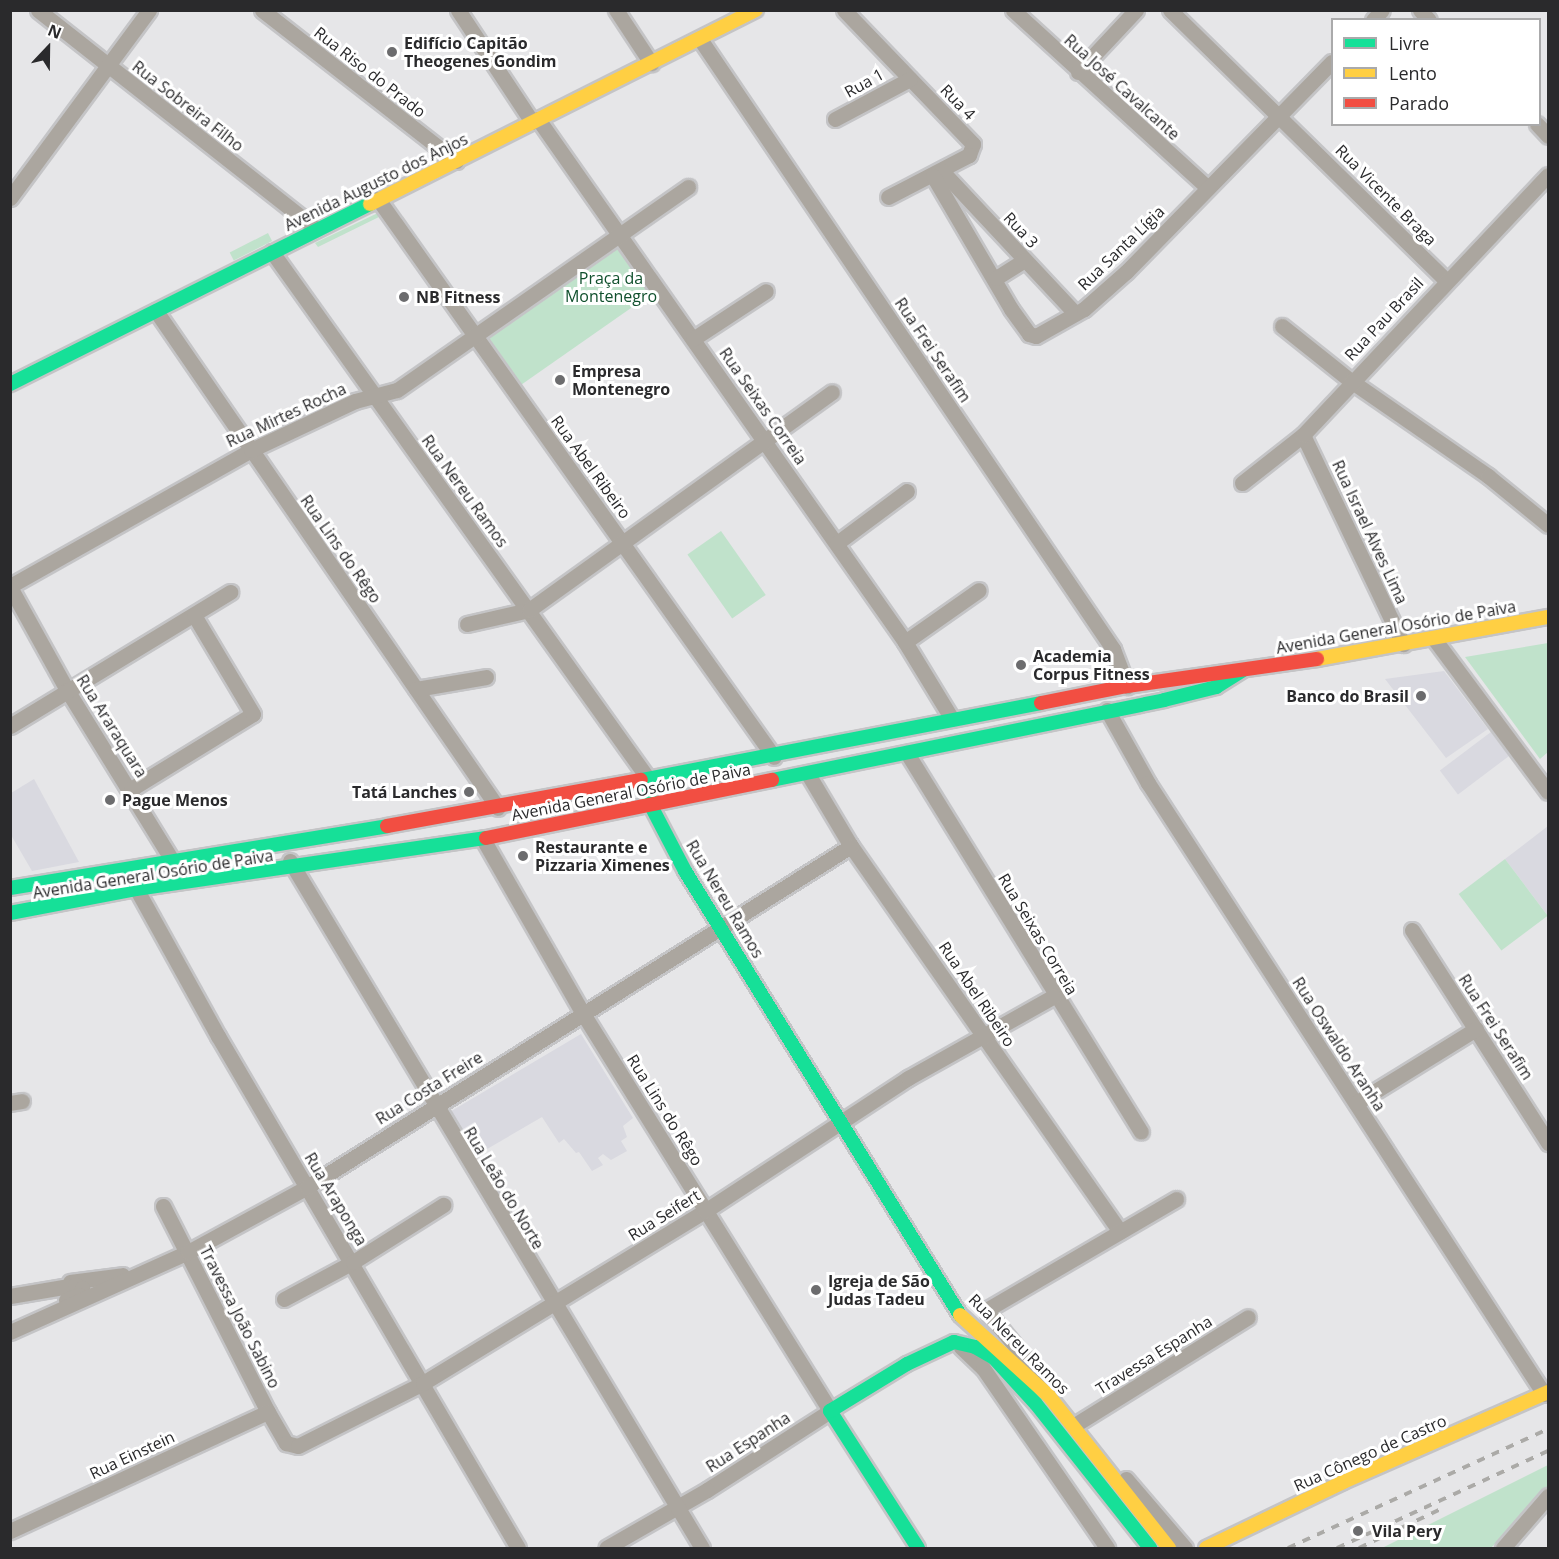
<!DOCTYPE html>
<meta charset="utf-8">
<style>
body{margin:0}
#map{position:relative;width:1559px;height:1559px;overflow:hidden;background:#e6e6e8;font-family:"Open Sans",sans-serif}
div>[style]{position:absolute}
.built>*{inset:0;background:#d9d9e0;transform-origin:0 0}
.green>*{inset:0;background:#c0e2cb;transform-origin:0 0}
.roads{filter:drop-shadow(2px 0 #c4c4c6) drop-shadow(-2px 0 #c4c4c6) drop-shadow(0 2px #c4c4c6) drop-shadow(0 -2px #c4c4c6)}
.street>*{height:15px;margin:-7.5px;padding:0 7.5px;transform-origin:7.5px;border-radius:7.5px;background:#aba69f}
.fast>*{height:14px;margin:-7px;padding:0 7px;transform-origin:7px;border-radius:7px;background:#16e098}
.slow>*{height:14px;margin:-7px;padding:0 7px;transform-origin:7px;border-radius:7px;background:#ffcf43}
.jam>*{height:14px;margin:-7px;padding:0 7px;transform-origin:7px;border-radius:7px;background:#f24e42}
.rail>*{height:4px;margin-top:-2px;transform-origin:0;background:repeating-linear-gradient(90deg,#abaaa7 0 8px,transparent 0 16px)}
.dots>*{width:16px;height:16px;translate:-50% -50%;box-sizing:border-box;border:3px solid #fff;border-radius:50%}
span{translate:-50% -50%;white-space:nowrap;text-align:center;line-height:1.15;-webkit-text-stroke:6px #fff;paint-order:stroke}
.poi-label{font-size:16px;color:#2a2a2c;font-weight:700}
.left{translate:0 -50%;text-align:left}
.right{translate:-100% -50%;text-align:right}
.street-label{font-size:16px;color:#2a2a2c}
.park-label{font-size:16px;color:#10502d}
.frame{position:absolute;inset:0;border:12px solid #2a2a2c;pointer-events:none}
.legend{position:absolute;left:1331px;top:18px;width:210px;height:108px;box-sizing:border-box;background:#fff;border:2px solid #aaaaab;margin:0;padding:8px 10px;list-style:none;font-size:18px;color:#2a2a2c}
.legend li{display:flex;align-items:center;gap:12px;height:30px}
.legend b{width:30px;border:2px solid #aaaaab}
.north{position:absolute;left:18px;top:18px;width:60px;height:60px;-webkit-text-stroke:4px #fff;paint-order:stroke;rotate:22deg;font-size:16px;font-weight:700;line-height:24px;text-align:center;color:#2a2a2c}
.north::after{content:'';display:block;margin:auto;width:21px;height:27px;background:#2a2a2c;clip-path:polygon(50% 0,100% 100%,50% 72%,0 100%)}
</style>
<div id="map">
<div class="built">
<div style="clip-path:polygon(1444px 671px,1488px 729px,1446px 758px,1385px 679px)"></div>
<div style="left:1491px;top:732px;width:30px;height:64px;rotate:53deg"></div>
<div style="clip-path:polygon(34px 779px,79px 862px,32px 871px,11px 835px,11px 793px)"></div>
<div style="clip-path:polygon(1548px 826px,1548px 916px,1505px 859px)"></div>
<div style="clip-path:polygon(581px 1034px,633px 1118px,623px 1126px,627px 1137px,621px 1141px,627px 1151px,611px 1160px,603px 1154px,598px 1158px,603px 1165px,592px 1171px,579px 1152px,576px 1153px,564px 1139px,559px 1143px,542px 1117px,475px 1156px,448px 1113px)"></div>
</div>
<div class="green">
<div style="clip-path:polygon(382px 211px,411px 257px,381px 216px,318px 247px,315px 243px)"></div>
<div style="left:268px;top:233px;width:9px;height:43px;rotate:63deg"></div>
<div style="left:623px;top:244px;width:57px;height:165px;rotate:55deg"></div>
<div style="left:721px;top:531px;width:78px;height:41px;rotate:55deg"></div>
<div style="clip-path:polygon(1548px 643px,1548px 752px,1540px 759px,1465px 657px)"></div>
<div style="left:1505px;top:859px;width:71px;height:58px;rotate:53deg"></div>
<div style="clip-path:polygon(1548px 1465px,1548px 1488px,1491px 1548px,1382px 1548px)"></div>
</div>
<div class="roads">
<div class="street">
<div style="left:38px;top:10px;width:354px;rotate:38.2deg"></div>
<div style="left:262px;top:10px;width:246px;rotate:37.9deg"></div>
<div style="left:458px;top:10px;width:134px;rotate:56.5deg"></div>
<div style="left:616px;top:10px;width:64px;rotate:56.6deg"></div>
<div style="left:844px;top:10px;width:186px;rotate:46.1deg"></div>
<div style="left:973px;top:144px;width:12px;rotate:110deg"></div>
<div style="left:969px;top:155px;width:91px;rotate:152.6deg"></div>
<div style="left:1013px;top:10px;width:264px;rotate:42.4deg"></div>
<div style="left:1170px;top:10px;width:386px;rotate:44.4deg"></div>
<div style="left:1420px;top:10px;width:13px;rotate:48deg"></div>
<div style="left:1373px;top:20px;width:13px;rotate:-48deg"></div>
<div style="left:700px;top:39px;width:737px;rotate:55.9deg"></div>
<div style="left:1113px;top:649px;width:40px;rotate:69deg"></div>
<div style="left:1078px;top:72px;width:85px;rotate:-46.9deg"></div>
<div style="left:538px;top:119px;width:639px;rotate:54.94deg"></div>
<div style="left:905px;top:642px;width:90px;rotate:58.6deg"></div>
<div style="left:835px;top:119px;width:85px;rotate:-28.1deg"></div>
<div style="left:1537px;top:124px;width:16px;rotate:47deg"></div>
<div style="left:942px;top:171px;width:195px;rotate:46.9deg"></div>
<div style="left:933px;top:176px;width:154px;rotate:59.6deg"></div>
<div style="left:1011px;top:309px;width:31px;rotate:54deg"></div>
<div style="left:1029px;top:334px;width:7px;rotate:16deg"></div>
<div style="left:1036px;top:336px;width:55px;rotate:-29.4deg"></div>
<div style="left:1084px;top:309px;width:56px;rotate:-41.4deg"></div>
<div style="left:1126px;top:272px;width:294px;rotate:-45.6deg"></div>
<div style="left:10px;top:198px;width:234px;rotate:-53.5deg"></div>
<div style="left:378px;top:199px;width:684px;rotate:54.64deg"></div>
<div style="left:272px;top:252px;width:649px;rotate:54.47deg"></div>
<div style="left:996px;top:278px;width:34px;rotate:-32deg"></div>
<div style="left:156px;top:311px;width:603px;rotate:55.47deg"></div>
<div style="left:1282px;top:326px;width:88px;rotate:38.6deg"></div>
<div style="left:1351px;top:381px;width:167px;rotate:34.7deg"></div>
<div style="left:1488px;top:476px;width:77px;rotate:39.2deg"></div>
<div style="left:693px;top:339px;width:87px;rotate:-33.3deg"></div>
<div style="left:1303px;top:435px;width:232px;rotate:64.4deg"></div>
<div style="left:1242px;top:483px;width:78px;rotate:-38.2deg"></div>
<div style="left:1303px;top:435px;width:357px;rotate:-46.7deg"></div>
<div style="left:837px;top:543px;width:87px;rotate:-36.6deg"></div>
<div style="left:10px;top:586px;width:277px;rotate:-29.4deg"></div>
<div style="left:251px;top:450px;width:115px;rotate:-25.2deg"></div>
<div style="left:355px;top:401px;width:43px;rotate:-14.7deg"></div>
<div style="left:397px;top:390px;width:355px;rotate:-34.9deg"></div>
<div style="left:10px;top:587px;width:118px;rotate:61deg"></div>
<div style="left:67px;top:690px;width:209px;rotate:58.3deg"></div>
<div style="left:467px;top:624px;width:64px;rotate:-12.7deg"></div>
<div style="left:529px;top:610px;width:373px;rotate:-35.7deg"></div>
<div style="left:1435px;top:640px;width:189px;rotate:53.4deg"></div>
<div style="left:905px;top:642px;width:90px;rotate:-35.1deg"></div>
<div style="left:416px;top:689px;width:71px;rotate:-9.7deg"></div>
<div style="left:1107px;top:710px;width:84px;rotate:60.7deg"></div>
<div style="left:1148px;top:783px;width:728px;rotate:57.05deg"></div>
<div style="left:10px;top:726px;width:258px;rotate:-31.3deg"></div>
<div style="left:907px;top:753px;width:445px;rotate:58.3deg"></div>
<div style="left:808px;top:774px;width:84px;rotate:59.2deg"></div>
<div style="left:851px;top:846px;width:470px;rotate:55.1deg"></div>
<div style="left:131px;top:789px;width:143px;rotate:-31.6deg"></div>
<div style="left:253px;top:714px;width:115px;rotate:-120.8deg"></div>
<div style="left:483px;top:839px;width:199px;rotate:60.2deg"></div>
<div style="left:582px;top:1012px;width:470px;rotate:58.1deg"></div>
<div style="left:830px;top:1411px;width:146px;rotate:147.3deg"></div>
<div style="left:707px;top:1490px;width:116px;rotate:150.1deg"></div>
<div style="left:290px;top:861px;width:801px;rotate:59.05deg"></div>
<div style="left:132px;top:881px;width:177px;rotate:61deg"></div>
<div style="left:218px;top:1036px;width:593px;rotate:59.63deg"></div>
<div style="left:1412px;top:930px;width:253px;rotate:57.4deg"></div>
<div style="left:10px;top:1103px;width:12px;rotate:-9deg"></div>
<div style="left:1356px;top:1103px;width:141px;rotate:-31.7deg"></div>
<div style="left:163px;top:1206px;width:231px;rotate:63deg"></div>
<div style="left:268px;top:1412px;width:36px;rotate:60deg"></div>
<div style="left:286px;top:1443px;width:12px;rotate:14deg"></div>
<div style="left:298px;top:1446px;width:140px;rotate:-26.7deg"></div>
<div style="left:423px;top:1383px;width:330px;rotate:-31.4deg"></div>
<div style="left:705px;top:1211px;width:243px;rotate:-33.2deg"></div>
<div style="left:908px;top:1078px;width:167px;rotate:-29.3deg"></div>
<div style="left:70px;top:1282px;width:53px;rotate:-7.5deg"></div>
<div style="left:10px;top:1296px;width:66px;rotate:-9.6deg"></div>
<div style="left:75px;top:1285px;width:8px;rotate:23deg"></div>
<div style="left:82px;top:1288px;width:8px;rotate:113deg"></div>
<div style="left:79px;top:1295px;width:14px;rotate:159deg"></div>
<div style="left:284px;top:1299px;width:78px;rotate:-28.2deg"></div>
<div style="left:353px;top:1262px;width:107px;rotate:-32.3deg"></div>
<div style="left:10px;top:1332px;width:195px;rotate:-24.2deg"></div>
<div style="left:188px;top:1252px;width:136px;rotate:-28.6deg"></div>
<div style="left:307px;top:1187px;width:642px;rotate:-32.08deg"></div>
<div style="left:961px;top:1347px;width:30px;rotate:44deg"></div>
<div style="left:983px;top:1368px;width:219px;rotate:55.4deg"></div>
<div style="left:1043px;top:1380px;width:87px;rotate:-129.4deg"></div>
<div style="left:988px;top:1313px;width:4px;rotate:-90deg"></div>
<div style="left:988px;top:1309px;width:218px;rotate:-30.3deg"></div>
<div style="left:1078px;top:1423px;width:200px;rotate:-31.9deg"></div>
<div style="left:1126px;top:1479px;width:91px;rotate:49.5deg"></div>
<div style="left:10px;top:1531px;width:284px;rotate:-24.8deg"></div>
<div style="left:1503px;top:1548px;width:69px;rotate:-49.1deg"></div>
</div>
<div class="fast">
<div style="left:10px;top:384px;width:402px;rotate:-26.6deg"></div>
<div style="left:641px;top:780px;width:407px;rotate:-10.9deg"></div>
<div style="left:649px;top:780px;width:24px;rotate:88deg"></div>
<div style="left:650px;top:804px;width:76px;rotate:62.4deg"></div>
<div style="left:685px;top:871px;width:522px;rotate:58.23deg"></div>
<div style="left:772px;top:780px;width:400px;rotate:-11.5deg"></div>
<div style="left:1164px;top:700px;width:54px;rotate:-14deg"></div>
<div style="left:1216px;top:687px;width:31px;rotate:-32deg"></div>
<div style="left:10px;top:888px;width:382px;rotate:-9.3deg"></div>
<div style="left:10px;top:913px;width:128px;rotate:-10.8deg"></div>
<div style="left:136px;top:889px;width:354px;rotate:-8.3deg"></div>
<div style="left:918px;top:1548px;width:163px;rotate:-122.7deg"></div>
<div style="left:830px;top:1411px;width:90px;rotate:-31.4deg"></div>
<div style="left:907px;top:1364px;width:52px;rotate:-25.1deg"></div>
<div style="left:954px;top:1342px;width:22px;rotate:13deg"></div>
<div style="left:975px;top:1347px;width:22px;rotate:30deg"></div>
<div style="left:994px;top:1358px;width:62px;rotate:47.6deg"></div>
<div style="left:1036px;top:1404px;width:184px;rotate:51.6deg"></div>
</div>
<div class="slow">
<div style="left:370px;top:204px;width:432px;rotate:-26.7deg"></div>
<div style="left:1317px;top:659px;width:235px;rotate:-10.3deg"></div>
<div style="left:960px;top:1315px;width:120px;rotate:42.3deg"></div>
<div style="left:1049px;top:1396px;width:194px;rotate:51.7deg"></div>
<div style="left:1206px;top:1548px;width:152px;rotate:-25.7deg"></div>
<div style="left:1343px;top:1482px;width:224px;rotate:-23.7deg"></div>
</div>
<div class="jam">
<div style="left:1041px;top:703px;width:88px;rotate:-11.2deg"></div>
<div style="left:1127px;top:686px;width:192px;rotate:-8.1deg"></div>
<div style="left:387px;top:826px;width:258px;rotate:-10.3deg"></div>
<div style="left:486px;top:838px;width:292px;rotate:-11.5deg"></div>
</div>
</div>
<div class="rail">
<div style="left:1288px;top:1548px;width:286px;rotate:-24.6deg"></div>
<div style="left:1337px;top:1548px;width:232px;rotate:-24.7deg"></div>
<div style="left:1359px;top:1548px;width:93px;rotate:-25.5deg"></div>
</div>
<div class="dots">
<div style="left:392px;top:52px;background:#6c6c6e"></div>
<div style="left:404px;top:297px;background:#6c6c6e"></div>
<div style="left:560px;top:380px;background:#6c6c6e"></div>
<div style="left:1021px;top:665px;background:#6c6c6e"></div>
<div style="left:1421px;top:696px;background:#6c6c6e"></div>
<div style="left:469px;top:792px;background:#6c6c6e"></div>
<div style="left:110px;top:800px;background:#6c6c6e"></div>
<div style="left:523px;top:856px;background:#6c6c6e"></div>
<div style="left:816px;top:1290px;background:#6c6c6e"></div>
<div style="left:1358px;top:1531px;background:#6c6c6e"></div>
</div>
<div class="poi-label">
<span class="left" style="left:404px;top:52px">Edifício Capitão<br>Theogenes Gondim</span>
<span class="left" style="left:416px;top:297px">NB Fitness</span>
<span class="left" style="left:572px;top:380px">Empresa<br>Montenegro</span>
<span class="left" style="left:1033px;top:665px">Academia<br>Corpus Fitness</span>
<span class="right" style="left:1409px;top:696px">Banco do Brasil</span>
<span class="right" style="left:457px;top:792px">Tatá Lanches</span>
<span class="left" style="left:122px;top:800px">Pague Menos</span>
<span class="left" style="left:535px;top:856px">Restaurante e<br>Pizzaria Ximenes</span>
<span class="left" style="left:828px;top:1290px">Igreja de São<br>Judas Tadeu</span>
<span class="left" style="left:1372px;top:1531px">Vila Pery</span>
</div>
<div class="street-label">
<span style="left:370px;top:72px;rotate:38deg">Rua Riso do Prado</span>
<span style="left:864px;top:83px;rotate:-29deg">Rua 1</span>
<span style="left:1122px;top:87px;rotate:42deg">Rua José Cavalcante</span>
<span style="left:958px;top:102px;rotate:46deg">Rua 4</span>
<span style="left:188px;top:106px;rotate:38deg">Rua Sobreira Filho</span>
<span style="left:376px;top:182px;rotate:-26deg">Avenida Augusto dos Anjos</span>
<span style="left:1386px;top:195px;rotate:45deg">Rua Vicente Braga</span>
<span style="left:1021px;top:230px;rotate:47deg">Rua 3</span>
<span style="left:1121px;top:248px;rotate:-44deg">Rua Santa Lígia</span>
<span style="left:1384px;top:319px;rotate:-47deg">Rua Pau Brasil</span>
<span style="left:933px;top:350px;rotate:56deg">Rua Frei Serafim</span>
<span style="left:763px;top:406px;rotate:55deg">Rua Seixas Correia</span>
<span style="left:286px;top:415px;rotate:-25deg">Rua Mirtes Rocha</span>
<span style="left:591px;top:467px;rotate:54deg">Rua Abel Ribeiro</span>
<span style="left:465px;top:491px;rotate:54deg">Rua Nereu Ramos</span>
<span style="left:1370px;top:532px;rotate:65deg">Rua Israel Alves Lima</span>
<span style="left:341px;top:549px;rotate:55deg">Rua Lins do Rêgo</span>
<span style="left:1396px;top:627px;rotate:-10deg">Avenida General Osório de Paiva</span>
<span style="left:112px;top:726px;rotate:58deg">Rua Araraquara</span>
<span style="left:631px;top:792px;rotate:-11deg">Avenida General Osório de Paiva</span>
<span style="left:153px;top:874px;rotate:-9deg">Avenida General Osório de Paiva</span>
<span style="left:725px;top:899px;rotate:59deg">Rua Nereu Ramos</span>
<span style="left:1038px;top:934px;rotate:59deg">Rua Seixas Correia</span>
<span style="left:977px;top:994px;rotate:56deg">Rua Abel Ribeiro</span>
<span style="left:1496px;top:1027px;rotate:57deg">Rua Frei Serafim</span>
<span style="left:1339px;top:1044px;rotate:57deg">Rua Oswaldo Aranha</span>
<span style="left:429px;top:1088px;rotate:-32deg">Rua Costa Freire</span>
<span style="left:665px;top:1110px;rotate:58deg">Rua Lins do Rêgo</span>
<span style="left:504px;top:1188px;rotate:59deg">Rua Leão do Norte</span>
<span style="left:336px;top:1199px;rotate:59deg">Rua Araponga</span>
<span style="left:664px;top:1215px;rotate:-32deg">Rua Seifert</span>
<span style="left:240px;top:1317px;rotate:63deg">Travessa João Sabino</span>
<span style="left:1019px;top:1344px;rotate:45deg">Rua Nereu Ramos</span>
<span style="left:1154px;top:1355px;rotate:-32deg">Travessa Espanha</span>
<span style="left:748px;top:1442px;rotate:-33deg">Rua Espanha</span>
<span style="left:1370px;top:1453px;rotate:-24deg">Rua Cônego de Castro</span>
<span style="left:132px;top:1455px;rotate:-25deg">Rua Einstein</span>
</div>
<div class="park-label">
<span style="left:611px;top:287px">Praça da<br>Montenegro</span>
</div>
<div class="frame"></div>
<ul class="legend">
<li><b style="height:8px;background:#16e098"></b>Livre</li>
<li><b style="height:8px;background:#ffcf43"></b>Lento</li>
<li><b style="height:8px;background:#f24e42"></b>Parado</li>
</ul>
<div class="north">N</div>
</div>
